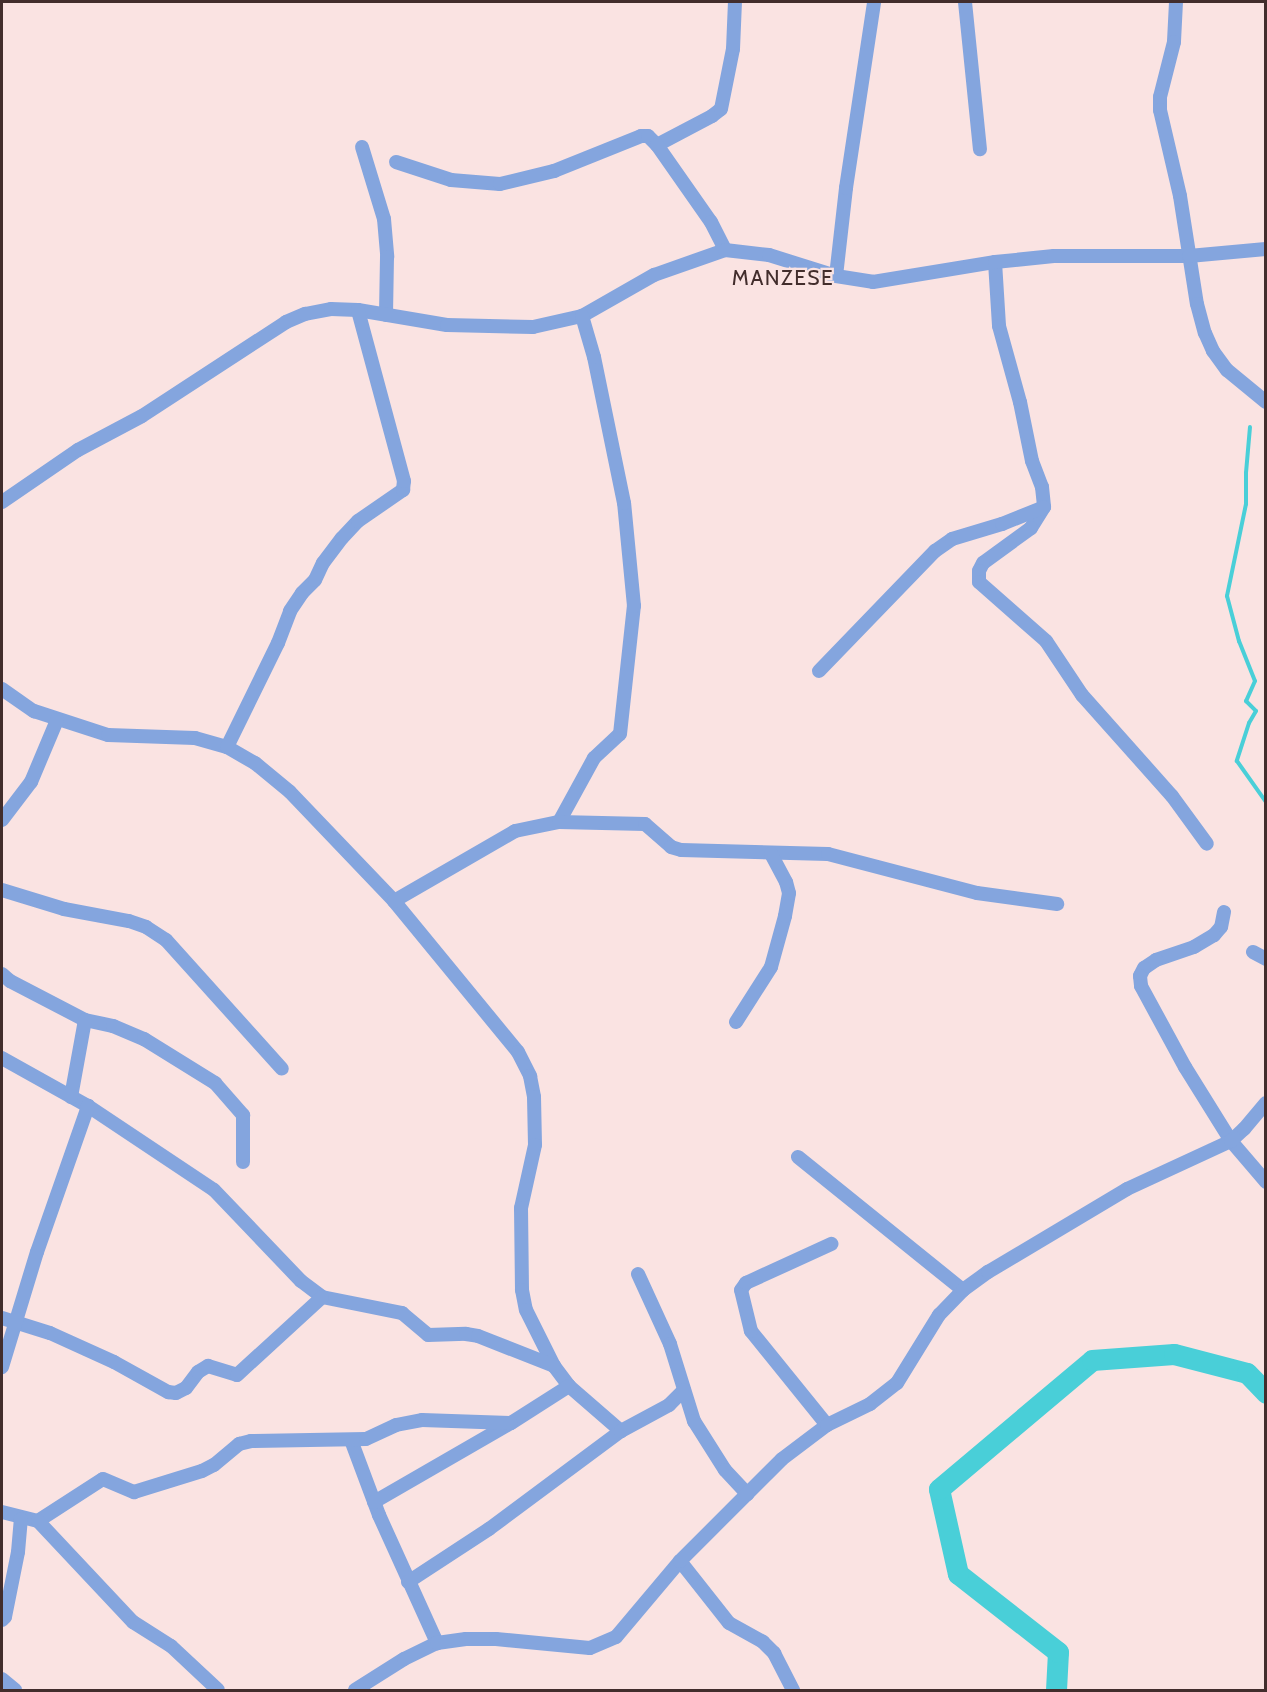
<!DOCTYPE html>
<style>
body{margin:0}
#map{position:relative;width:1267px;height:1692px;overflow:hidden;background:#fae3e2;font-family:Cabin,sans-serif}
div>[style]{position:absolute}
.stream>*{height:4px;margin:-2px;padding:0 2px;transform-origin:2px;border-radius:2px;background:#49cfd8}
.river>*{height:21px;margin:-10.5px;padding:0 10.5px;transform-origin:10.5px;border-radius:10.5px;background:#49cfd8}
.minor>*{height:14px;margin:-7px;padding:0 7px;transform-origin:7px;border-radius:7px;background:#84a5de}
span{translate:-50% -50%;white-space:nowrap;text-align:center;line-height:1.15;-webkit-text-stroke:4.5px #fae3e2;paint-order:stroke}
.quarter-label{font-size:21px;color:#422d2c;letter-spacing:1.5px}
.frame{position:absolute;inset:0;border:3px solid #422d2c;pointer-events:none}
</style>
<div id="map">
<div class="stream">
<div style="left:1250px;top:427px;width:46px;rotate:95deg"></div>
<div style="left:1246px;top:473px;width:31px;rotate:90deg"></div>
<div style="left:1246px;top:504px;width:94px;rotate:101.7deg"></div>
<div style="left:1227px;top:596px;width:47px;rotate:75.1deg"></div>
<div style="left:1239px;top:641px;width:43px;rotate:68.2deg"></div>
<div style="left:1255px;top:681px;width:22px;rotate:114deg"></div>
<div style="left:1246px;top:701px;width:14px;rotate:45deg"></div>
<div style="left:1256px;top:711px;width:14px;rotate:120deg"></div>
<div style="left:1249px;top:723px;width:40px;rotate:108deg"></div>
<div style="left:1237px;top:761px;width:50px;rotate:54.7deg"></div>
</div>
<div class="river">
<div style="left:1056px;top:1690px;width:38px;rotate:-87deg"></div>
<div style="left:1058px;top:1652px;width:127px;rotate:-142deg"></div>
<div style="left:958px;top:1574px;width:87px;rotate:-102.6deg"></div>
<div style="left:939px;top:1489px;width:200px;rotate:-40.1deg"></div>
<div style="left:1092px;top:1360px;width:82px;rotate:-4.2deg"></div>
<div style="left:1174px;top:1354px;width:75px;rotate:14.6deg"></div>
<div style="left:1247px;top:1373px;width:28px;rotate:46deg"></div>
</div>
<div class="minor">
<div style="left:965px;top:2px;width:148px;rotate:84.2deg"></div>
<div style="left:1176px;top:2px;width:40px;rotate:92.9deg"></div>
<div style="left:1174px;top:42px;width:57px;rotate:104.3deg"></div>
<div style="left:1160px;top:97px;width:13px;rotate:90deg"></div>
<div style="left:1160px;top:110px;width:88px;rotate:76.9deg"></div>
<div style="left:1180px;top:196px;width:109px;rotate:81.1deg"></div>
<div style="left:1197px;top:304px;width:30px;rotate:75deg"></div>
<div style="left:1205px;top:333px;width:20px;rotate:66deg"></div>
<div style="left:1213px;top:351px;width:24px;rotate:54deg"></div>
<div style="left:1227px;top:370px;width:50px;rotate:39.4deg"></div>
<div style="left:657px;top:145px;width:62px;rotate:-27.8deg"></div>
<div style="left:712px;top:116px;width:11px;rotate:-38deg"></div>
<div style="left:721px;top:109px;width:61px;rotate:-78.7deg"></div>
<div style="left:733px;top:49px;width:47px;rotate:-87.6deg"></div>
<div style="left:362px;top:147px;width:75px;rotate:73deg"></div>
<div style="left:384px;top:219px;width:38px;rotate:85deg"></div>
<div style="left:387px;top:257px;width:58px;rotate:91deg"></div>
<div style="left:396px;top:162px;width:58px;rotate:18.1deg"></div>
<div style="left:451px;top:180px;width:49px;rotate:4.7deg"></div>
<div style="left:500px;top:184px;width:56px;rotate:-13.5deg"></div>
<div style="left:554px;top:171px;width:94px;rotate:-21.9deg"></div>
<div style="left:641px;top:136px;width:7px"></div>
<div style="left:648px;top:136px;width:13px;rotate:45deg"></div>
<div style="left:657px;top:145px;width:94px;rotate:55deg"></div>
<div style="left:711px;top:222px;width:31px;rotate:63deg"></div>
<div style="left:995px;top:262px;width:64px;rotate:86.4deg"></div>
<div style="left:999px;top:326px;width:79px;rotate:74.6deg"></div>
<div style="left:1020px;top:402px;width:60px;rotate:78.5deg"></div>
<div style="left:1032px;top:461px;width:28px;rotate:69deg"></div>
<div style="left:1042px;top:487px;width:20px;rotate:84deg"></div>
<div style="left:1044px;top:507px;width:25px;rotate:122deg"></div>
<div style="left:1031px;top:528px;width:59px;rotate:143.9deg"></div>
<div style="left:983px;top:563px;width:9px;rotate:117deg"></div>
<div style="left:979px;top:571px;width:11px;rotate:90deg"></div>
<div style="left:979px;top:582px;width:89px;rotate:41.4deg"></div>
<div style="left:1046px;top:641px;width:65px;rotate:56.3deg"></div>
<div style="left:1082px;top:695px;width:135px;rotate:48.3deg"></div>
<div style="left:1172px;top:796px;width:59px;rotate:53.9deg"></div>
<div style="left:836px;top:276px;width:89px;rotate:-83.5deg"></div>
<div style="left:846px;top:188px;width:188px;rotate:-81.4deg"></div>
<div style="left:2px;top:502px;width:92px;rotate:-34.4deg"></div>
<div style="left:78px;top:450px;width:72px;rotate:-28deg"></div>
<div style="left:142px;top:416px;width:172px;rotate:-33.1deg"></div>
<div style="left:286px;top:322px;width:21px;rotate:-23deg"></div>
<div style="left:305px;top:314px;width:26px;rotate:-11deg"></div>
<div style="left:331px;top:309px;width:27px;rotate:2deg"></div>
<div style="left:358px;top:310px;width:90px;rotate:9.6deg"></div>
<div style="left:447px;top:325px;width:86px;rotate:1.3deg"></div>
<div style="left:533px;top:327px;width:50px;rotate:-12.7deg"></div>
<div style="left:582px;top:316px;width:83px;rotate:-29.7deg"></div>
<div style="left:654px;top:275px;width:75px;rotate:-19.4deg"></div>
<div style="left:725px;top:250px;width:44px;rotate:6.5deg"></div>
<div style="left:769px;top:255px;width:70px;rotate:17.4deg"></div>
<div style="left:836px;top:276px;width:37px;rotate:9deg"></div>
<div style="left:873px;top:282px;width:124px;rotate:-9.3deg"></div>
<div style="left:995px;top:262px;width:59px;rotate:-5.8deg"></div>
<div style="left:1054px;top:256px;width:135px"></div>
<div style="left:1189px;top:256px;width:77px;rotate:-5.2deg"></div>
<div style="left:819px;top:671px;width:167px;rotate:-46deg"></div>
<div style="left:935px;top:551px;width:21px;rotate:-35deg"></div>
<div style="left:952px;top:539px;width:52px;rotate:-16.7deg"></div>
<div style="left:1002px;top:524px;width:45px;rotate:-22deg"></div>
<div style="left:2px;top:689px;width:39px;rotate:35deg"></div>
<div style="left:34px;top:711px;width:78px;rotate:18deg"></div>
<div style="left:108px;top:735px;width:87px;rotate:2deg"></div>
<div style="left:195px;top:738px;width:33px;rotate:16deg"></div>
<div style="left:227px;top:747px;width:32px;rotate:30deg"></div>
<div style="left:255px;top:763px;width:45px;rotate:39.6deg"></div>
<div style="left:290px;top:792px;width:151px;rotate:46.3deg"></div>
<div style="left:394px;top:901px;width:195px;rotate:50.6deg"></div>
<div style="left:518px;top:1052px;width:27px;rotate:63deg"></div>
<div style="left:530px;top:1076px;width:21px;rotate:79deg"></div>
<div style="left:534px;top:1097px;width:48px;rotate:88.8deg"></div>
<div style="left:535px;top:1145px;width:65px;rotate:102.5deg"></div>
<div style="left:521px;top:1208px;width:82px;rotate:89.3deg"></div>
<div style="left:522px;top:1290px;width:20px;rotate:79deg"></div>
<div style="left:526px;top:1310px;width:63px;rotate:63.4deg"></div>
<div style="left:554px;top:1366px;width:25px;rotate:53deg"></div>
<div style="left:569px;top:1386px;width:69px;rotate:40.9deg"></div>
<div style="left:227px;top:747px;width:116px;rotate:-63.9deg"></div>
<div style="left:278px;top:643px;width:34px;rotate:-69deg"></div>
<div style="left:290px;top:611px;width:22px;rotate:-56deg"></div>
<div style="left:302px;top:593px;width:18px;rotate:-45deg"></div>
<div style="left:315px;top:580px;width:19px;rotate:-65deg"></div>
<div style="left:323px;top:563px;width:31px;rotate:-53deg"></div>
<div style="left:342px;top:538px;width:23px;rotate:-47deg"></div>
<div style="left:358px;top:521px;width:55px;rotate:-34.6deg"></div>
<div style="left:403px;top:490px;width:9px;rotate:-84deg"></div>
<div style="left:404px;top:481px;width:177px;rotate:-105.1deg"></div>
<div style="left:2px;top:820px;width:48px;rotate:-52.7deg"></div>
<div style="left:31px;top:782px;width:67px;rotate:-67.2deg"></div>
<div style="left:559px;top:822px;width:73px;rotate:-61.3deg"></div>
<div style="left:594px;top:758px;width:35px;rotate:-43deg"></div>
<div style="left:620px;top:734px;width:129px;rotate:-83.8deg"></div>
<div style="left:634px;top:606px;width:103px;rotate:-95.5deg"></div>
<div style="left:624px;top:503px;width:149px;rotate:-101.6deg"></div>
<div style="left:594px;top:357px;width:43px;rotate:-106.3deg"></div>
<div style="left:2px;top:890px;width:65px;rotate:17deg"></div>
<div style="left:64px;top:909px;width:66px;rotate:10.5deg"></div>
<div style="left:129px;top:921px;width:18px;rotate:19deg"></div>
<div style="left:146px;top:927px;width:24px;rotate:33deg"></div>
<div style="left:166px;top:940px;width:173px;rotate:48deg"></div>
<div style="left:394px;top:901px;width:140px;rotate:-30deg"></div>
<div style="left:515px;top:831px;width:45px;rotate:-11.6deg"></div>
<div style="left:559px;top:822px;width:86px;rotate:1.3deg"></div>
<div style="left:645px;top:824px;width:35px;rotate:41deg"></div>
<div style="left:671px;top:847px;width:10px;rotate:17deg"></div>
<div style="left:681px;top:850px;width:147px;rotate:1.6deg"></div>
<div style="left:828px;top:854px;width:154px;rotate:14.7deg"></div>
<div style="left:977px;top:893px;width:81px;rotate:7.8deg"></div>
<div style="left:1224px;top:912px;width:15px;rotate:101deg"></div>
<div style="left:1221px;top:927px;width:11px;rotate:131deg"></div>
<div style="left:1214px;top:935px;width:23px;rotate:149deg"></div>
<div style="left:1194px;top:947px;width:40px;rotate:161.1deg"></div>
<div style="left:1156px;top:960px;width:14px;rotate:146deg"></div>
<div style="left:1144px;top:968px;width:9px;rotate:117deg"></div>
<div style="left:1140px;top:976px;width:10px;rotate:84deg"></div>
<div style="left:1141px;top:986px;width:92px;rotate:61.5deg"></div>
<div style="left:1185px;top:1067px;width:87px;rotate:58.1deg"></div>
<div style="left:1231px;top:1141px;width:54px;rotate:49.5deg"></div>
<div style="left:1253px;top:952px;width:15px;rotate:28deg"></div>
<div style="left:2px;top:974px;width:11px;rotate:41deg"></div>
<div style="left:10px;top:981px;width:85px;rotate:27.5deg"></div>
<div style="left:85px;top:1020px;width:29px;rotate:12deg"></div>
<div style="left:113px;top:1026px;width:34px;rotate:23deg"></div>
<div style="left:144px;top:1039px;width:84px;rotate:31.8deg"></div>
<div style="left:215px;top:1083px;width:43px;rotate:48.8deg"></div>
<div style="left:243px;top:1115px;width:47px;rotate:90deg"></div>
<div style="left:736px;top:1022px;width:65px;rotate:-57.5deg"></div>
<div style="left:771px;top:967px;width:53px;rotate:-74.6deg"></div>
<div style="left:785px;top:916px;width:23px;rotate:-80deg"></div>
<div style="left:789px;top:893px;width:11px;rotate:-105deg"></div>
<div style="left:786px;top:882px;width:32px;rotate:-118deg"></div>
<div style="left:2px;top:1058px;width:98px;rotate:29.2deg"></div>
<div style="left:88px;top:1106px;width:151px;rotate:33.7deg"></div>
<div style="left:214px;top:1190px;width:126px;rotate:46.3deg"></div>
<div style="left:301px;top:1281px;width:26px;rotate:37deg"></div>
<div style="left:322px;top:1297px;width:82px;rotate:11.3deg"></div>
<div style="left:402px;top:1313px;width:34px;rotate:40deg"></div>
<div style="left:428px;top:1335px;width:38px;rotate:-2deg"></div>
<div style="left:466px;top:1334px;width:12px;rotate:9deg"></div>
<div style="left:478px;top:1336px;width:82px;rotate:21.5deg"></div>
<div style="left:71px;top:1097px;width:78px;rotate:-79.7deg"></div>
<div style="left:798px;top:1157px;width:212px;rotate:38.9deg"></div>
<div style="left:638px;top:1274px;width:77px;rotate:65.4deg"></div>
<div style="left:670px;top:1344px;width:81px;rotate:72.7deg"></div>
<div style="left:694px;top:1421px;width:58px;rotate:57.7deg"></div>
<div style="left:725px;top:1470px;width:33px;rotate:47deg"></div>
<div style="left:2px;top:1318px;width:50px;rotate:17.4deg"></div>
<div style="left:50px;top:1333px;width:70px;rotate:24.4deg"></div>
<div style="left:114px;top:1362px;width:62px;rotate:29.1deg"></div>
<div style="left:168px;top:1392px;width:8px;rotate:7deg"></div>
<div style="left:176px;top:1393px;width:11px;rotate:-27deg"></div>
<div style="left:186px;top:1388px;width:20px;rotate:-53deg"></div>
<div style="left:198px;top:1372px;width:12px;rotate:-31deg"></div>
<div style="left:208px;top:1366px;width:30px;rotate:17deg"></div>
<div style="left:237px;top:1375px;width:115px;rotate:-42.5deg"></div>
<div style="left:2px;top:1367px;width:120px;rotate:-73.1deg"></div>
<div style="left:37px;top:1252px;width:155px;rotate:-70.7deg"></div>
<div style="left:827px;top:1425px;width:121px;rotate:-129deg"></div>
<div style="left:751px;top:1331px;width:42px;rotate:-103.7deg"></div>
<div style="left:741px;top:1290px;width:9px;rotate:-54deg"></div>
<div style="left:746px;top:1283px;width:94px;rotate:-24.6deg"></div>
<div style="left:351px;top:1440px;width:80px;rotate:69.5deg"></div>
<div style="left:379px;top:1515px;width:141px;rotate:65.6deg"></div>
<div style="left:374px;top:1502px;width:158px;rotate:-30deg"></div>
<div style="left:511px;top:1423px;width:69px;rotate:-32.5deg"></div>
<div style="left:2px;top:1512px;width:37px;rotate:14deg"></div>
<div style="left:38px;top:1521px;width:77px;rotate:-32.9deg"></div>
<div style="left:103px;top:1479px;width:34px;rotate:23deg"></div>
<div style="left:134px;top:1492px;width:71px;rotate:-17.2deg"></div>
<div style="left:202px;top:1471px;width:13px;rotate:-27deg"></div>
<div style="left:214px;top:1465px;width:33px;rotate:-40deg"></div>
<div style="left:239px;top:1444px;width:12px;rotate:-14deg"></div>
<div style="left:251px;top:1441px;width:115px;rotate:-1deg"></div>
<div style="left:366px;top:1439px;width:33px;rotate:-25deg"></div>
<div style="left:396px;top:1425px;width:26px;rotate:-11deg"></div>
<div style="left:422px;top:1420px;width:89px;rotate:1.9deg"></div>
<div style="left:38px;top:1521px;width:139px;rotate:46.8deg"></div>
<div style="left:133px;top:1622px;width:45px;rotate:32.3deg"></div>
<div style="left:171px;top:1646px;width:64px;rotate:43.1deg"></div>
<div style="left:680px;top:1561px;width:79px;rotate:51.7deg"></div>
<div style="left:729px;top:1623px;width:39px;rotate:29deg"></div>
<div style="left:763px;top:1642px;width:16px;rotate:45deg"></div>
<div style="left:774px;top:1653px;width:42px;rotate:62.8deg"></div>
<div style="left:408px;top:1582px;width:97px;rotate:-33.2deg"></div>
<div style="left:489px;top:1529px;width:164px;rotate:-36.6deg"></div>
<div style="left:621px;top:1431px;width:55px;rotate:-28.4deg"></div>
<div style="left:669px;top:1405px;width:21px;rotate:-45deg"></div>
<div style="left:2px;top:1620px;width:4px;rotate:-45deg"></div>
<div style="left:5px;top:1617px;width:66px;rotate:-78.7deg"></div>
<div style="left:18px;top:1552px;width:33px;rotate:-85deg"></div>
<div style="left:2px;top:1679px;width:17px;rotate:40deg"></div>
<div style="left:355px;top:1690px;width:58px;rotate:-32.3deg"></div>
<div style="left:404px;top:1659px;width:37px;rotate:-26deg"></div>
<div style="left:437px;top:1643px;width:29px;rotate:-8deg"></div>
<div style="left:466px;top:1639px;width:30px"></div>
<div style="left:496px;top:1639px;width:94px;rotate:5.5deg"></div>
<div style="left:590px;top:1648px;width:28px;rotate:-23deg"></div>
<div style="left:616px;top:1637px;width:99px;rotate:-49.9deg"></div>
<div style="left:680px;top:1561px;width:144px;rotate:-45deg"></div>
<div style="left:782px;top:1459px;width:56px;rotate:-37.1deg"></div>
<div style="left:827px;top:1425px;width:48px;rotate:-26deg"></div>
<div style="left:870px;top:1404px;width:34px;rotate:-38deg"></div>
<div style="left:897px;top:1383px;width:80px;rotate:-58.3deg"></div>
<div style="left:939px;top:1315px;width:35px;rotate:-46deg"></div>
<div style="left:963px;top:1290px;width:31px;rotate:-36deg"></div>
<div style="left:988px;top:1272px;width:162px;rotate:-30.8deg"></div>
<div style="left:1127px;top:1189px;width:115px;rotate:-24.8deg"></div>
<div style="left:1231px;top:1141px;width:18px;rotate:-43deg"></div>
<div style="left:1244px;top:1129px;width:34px;rotate:-50deg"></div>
</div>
<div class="quarter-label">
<span style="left:783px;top:278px">MANZESE</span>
</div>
<div class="frame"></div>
</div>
